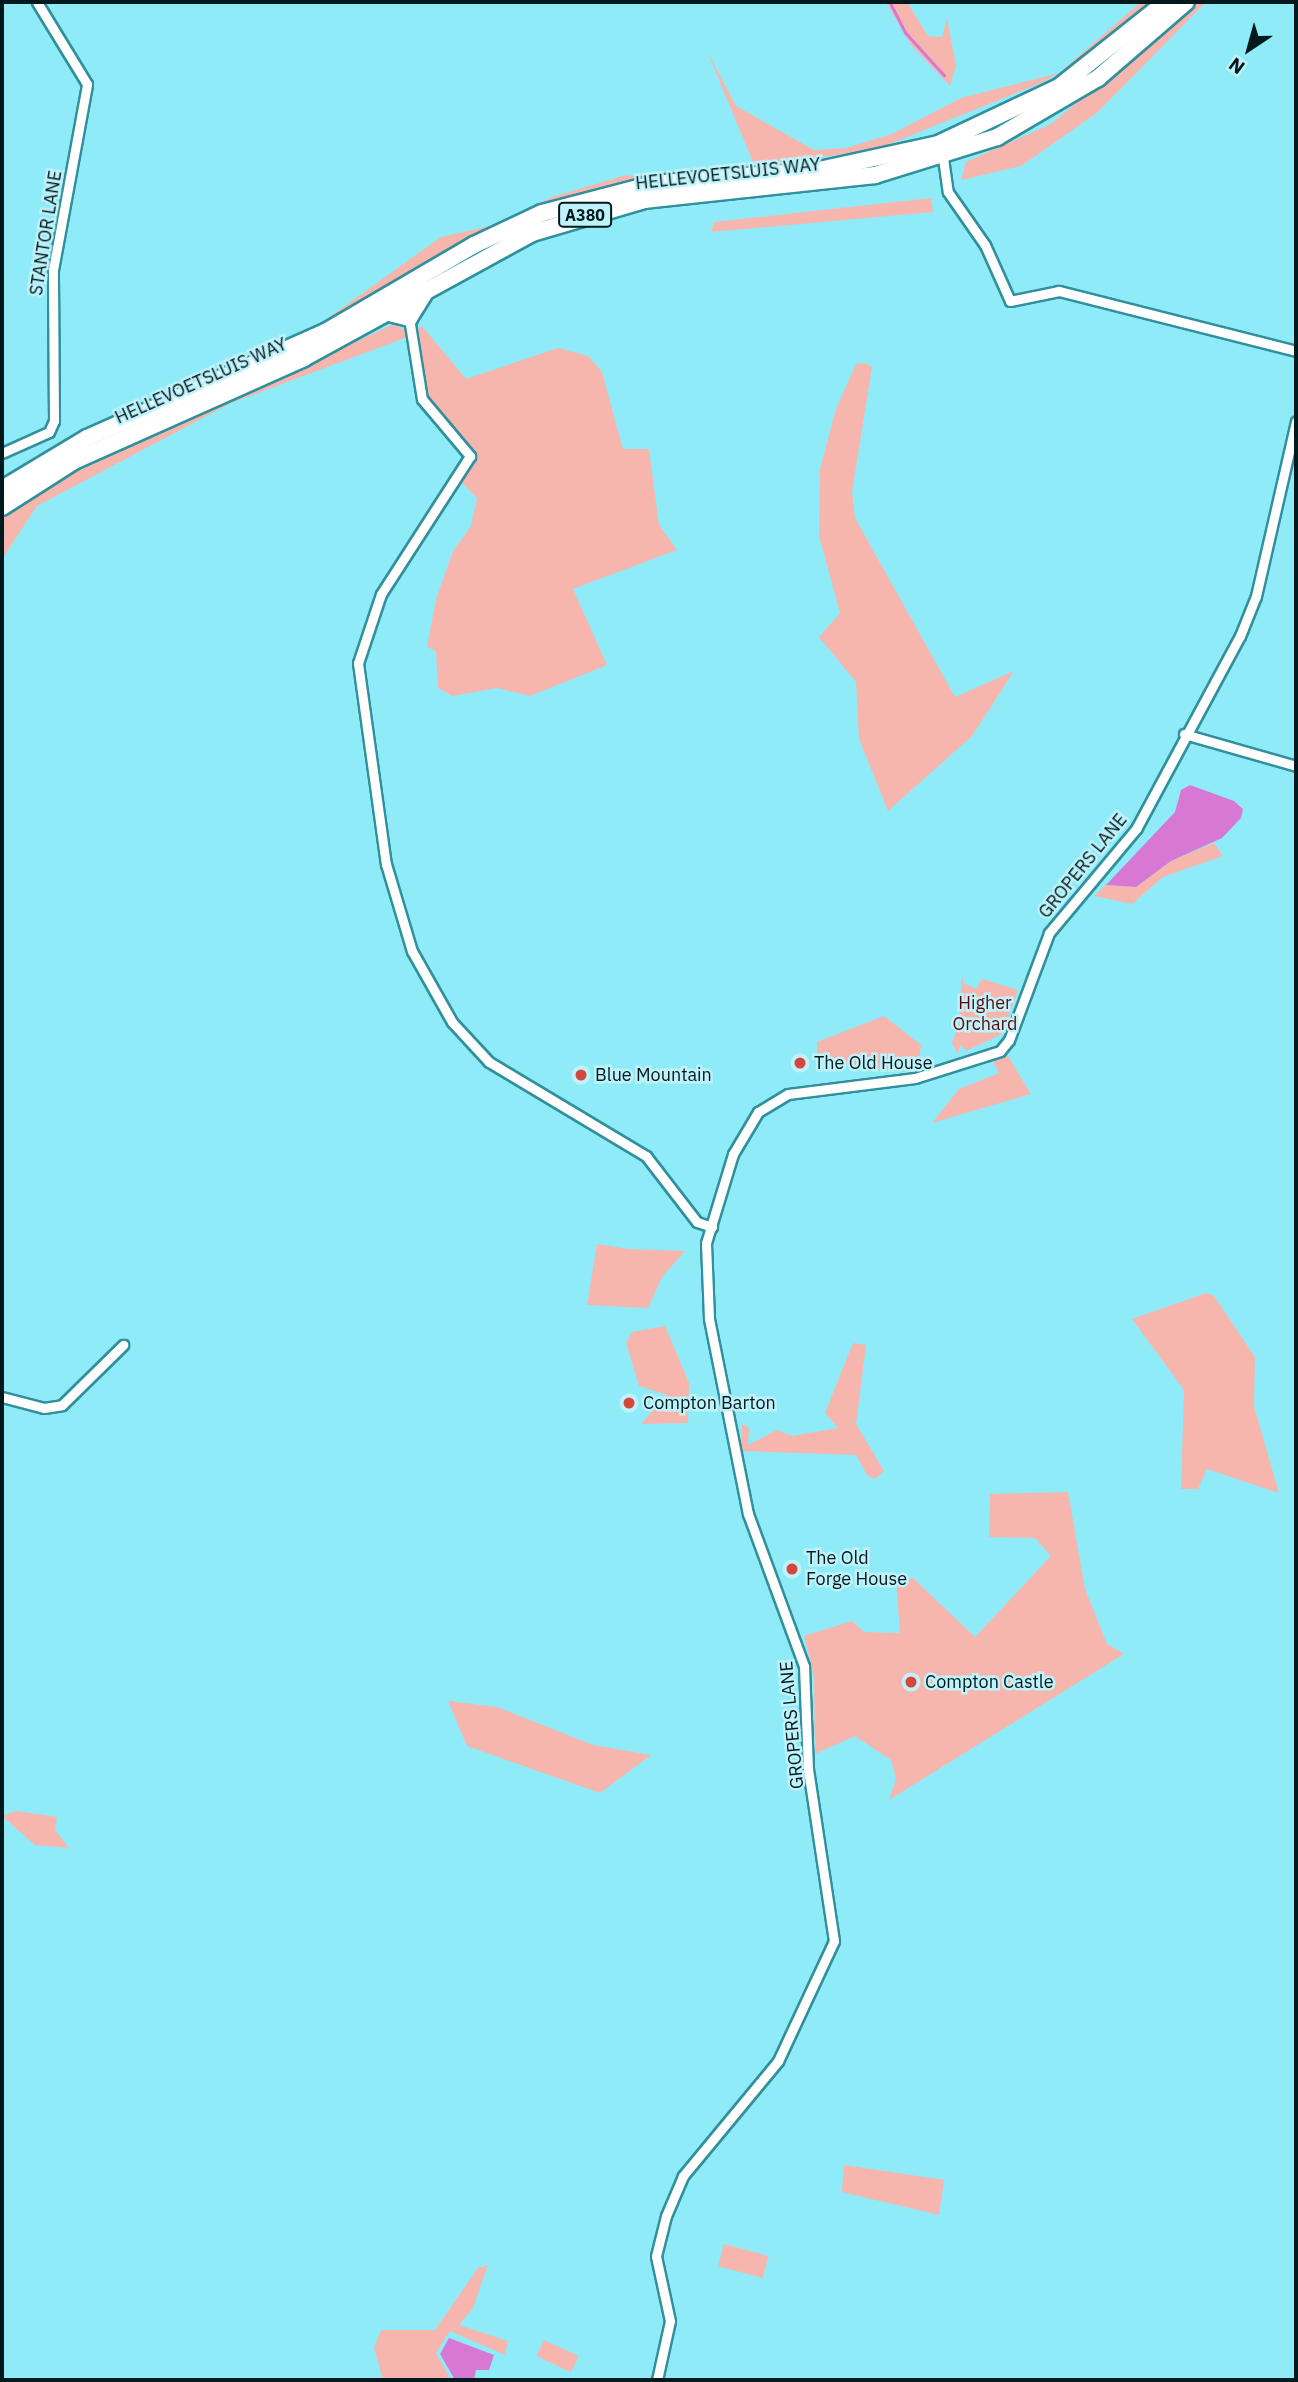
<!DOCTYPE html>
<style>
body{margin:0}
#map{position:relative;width:1298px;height:2382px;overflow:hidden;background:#90ebf9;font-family:"IBM Plex Sans",sans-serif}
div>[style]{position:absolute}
.green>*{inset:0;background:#f7b6ad;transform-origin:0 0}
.water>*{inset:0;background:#d678d4}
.stream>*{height:2.5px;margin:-1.25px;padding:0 1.25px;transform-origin:1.25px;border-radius:1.25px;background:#d678d4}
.roads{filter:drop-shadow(2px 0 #30909c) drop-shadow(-2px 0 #30909c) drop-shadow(0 2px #30909c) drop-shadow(0 -2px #30909c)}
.street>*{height:9px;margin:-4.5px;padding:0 4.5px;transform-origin:4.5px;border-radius:4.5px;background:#fff}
.highway>*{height:16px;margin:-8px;padding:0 8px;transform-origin:8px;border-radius:8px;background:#fff}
.dots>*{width:19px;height:19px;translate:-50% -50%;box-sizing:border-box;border:4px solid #bff2fa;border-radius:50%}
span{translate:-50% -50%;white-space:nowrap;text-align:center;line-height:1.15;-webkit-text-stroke:5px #bff2fa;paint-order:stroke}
.shield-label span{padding:2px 5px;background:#bff2fa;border:2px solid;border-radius:5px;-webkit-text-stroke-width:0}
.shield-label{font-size:16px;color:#00191d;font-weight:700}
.street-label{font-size:18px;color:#00191d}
.park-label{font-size:18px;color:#5e0908}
.poi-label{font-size:18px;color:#00191d}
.left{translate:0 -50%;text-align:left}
.frame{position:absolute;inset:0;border:4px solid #00191d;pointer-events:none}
.north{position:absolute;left:1214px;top:14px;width:70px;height:70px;-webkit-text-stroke:5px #bff2fa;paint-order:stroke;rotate:216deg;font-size:19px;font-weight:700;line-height:28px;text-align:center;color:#00191d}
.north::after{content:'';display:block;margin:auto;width:24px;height:32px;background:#00191d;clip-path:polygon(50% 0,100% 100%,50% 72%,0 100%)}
</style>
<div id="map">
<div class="green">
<div style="clip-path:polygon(886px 2px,907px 2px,928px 36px,942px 37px,947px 19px,956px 66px,950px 86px,911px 45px)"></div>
<div style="clip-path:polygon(1141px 2px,1150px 2px,1079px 60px,1059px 73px,1041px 83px,877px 149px,776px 164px,753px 162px,707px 51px,736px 106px,814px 150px,846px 148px,892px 134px,961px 98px,1059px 73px)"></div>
<div style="clip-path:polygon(1198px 2px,1206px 2px,1098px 112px,1021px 166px,961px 180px,966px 162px,1051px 124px)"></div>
<div style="clip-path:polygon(747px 166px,560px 205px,355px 314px,132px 408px,321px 323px,441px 237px,494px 225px,552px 197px,623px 176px)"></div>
<div style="clip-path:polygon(931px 198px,933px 212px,711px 232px,714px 222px)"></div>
<div style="clip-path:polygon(394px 324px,406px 331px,405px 338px,231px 403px,37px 506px,2px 559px,2px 519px,54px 482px)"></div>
<div style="clip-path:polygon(422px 326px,466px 379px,558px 348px,588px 356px,602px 372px,623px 449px,649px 449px,659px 525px,677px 550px,573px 589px,607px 665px,530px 696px,497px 688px,452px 696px,438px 688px,436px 651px,427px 647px,436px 599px,453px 551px,471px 526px,477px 498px,458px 479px,473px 455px,468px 444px,425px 397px,414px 333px)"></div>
<div style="clip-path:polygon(865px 363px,872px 367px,852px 492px,855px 518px,955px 697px,1014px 671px,972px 736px,888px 811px,859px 739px,856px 682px,819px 637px,840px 613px,819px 536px,820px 469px,836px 409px,856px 364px)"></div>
<div style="clip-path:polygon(1214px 843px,1223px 856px,1163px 877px,1132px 904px,1094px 896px,1106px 885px,1136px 887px,1171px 861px)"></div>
<div style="clip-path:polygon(962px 974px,963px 983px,976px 989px,982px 979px,1018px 990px,1002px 1034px,966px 1051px,961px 1044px,958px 1054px,952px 1043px,960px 1021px)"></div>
<div style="clip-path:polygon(884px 1016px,921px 1045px,918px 1067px,892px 1071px,817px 1058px,817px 1042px)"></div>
<div style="clip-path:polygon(1006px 1053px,1031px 1094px,932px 1123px,959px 1089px,999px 1073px,992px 1059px)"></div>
<div style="clip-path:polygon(597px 1244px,629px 1249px,685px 1251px,662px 1277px,648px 1308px,587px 1305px)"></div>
<div style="clip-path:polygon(1206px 1293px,1214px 1296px,1255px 1357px,1254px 1406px,1279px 1493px,1207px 1469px,1198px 1489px,1181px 1489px,1184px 1390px,1132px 1319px)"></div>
<div style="clip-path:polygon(665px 1326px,689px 1383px,688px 1423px,641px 1424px,667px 1395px,639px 1386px,626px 1343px,632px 1332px)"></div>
<div style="clip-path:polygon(853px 1343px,866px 1345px,856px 1424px,884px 1471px,875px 1479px,867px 1475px,856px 1455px,740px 1451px,742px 1424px,749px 1428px,748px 1445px,777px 1430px,792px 1436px,838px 1428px,825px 1413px)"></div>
<div style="clip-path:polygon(1068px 1492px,1085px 1589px,1107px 1644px,1124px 1654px,889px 1800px,896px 1779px,891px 1760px,855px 1736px,815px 1754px,814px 1676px,804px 1636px,852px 1621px,864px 1632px,900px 1633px,896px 1580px,913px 1578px,975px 1637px,1051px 1556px,1035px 1538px,989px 1537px,990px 1494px)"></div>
<div style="clip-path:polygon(448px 1701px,497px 1707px,593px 1745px,651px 1755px,600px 1793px,467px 1746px)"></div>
<div style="clip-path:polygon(16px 1811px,57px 1817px,55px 1830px,69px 1848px,35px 1845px,2px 1816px)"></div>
<div style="clip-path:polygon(844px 2165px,944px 2180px,939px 2215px,842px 2192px)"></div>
<div style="left:724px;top:2244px;width:46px;height:23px;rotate:15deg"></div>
<div style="clip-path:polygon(488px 2265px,473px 2308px,459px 2325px,508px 2341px,505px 2355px,450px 2331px,436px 2353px,451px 2380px,383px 2380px,374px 2348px,381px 2330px,435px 2330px,478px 2268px)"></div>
<div style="left:544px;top:2340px;width:38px;height:18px;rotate:25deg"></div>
</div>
<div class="water">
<div style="clip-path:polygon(1190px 785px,1234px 801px,1243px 809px,1241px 818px,1222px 838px,1171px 861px,1136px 887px,1106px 885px,1175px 812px,1181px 790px)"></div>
<div style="clip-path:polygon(449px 2338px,494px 2355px,489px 2370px,476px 2370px,474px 2380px,455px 2380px,440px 2354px)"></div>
</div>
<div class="stream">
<div style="left:890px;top:2px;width:35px;rotate:63deg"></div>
<div style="left:906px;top:33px;width:57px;rotate:47.9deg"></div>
</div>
<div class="roads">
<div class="street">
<div style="left:943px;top:158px;width:34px;rotate:82deg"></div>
<div style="left:948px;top:192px;width:65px;rotate:55.1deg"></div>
<div style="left:985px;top:245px;width:61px;rotate:65.9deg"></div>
<div style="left:1010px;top:301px;width:50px;rotate:-11.5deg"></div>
<div style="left:1059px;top:291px;width:244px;rotate:14.2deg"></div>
<div style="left:409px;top:318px;width:82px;rotate:80.9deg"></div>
<div style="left:422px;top:399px;width:75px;rotate:49.9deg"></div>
<div style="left:470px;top:456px;width:164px;rotate:122.8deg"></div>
<div style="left:381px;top:594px;width:73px;rotate:108.4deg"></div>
<div style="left:358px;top:663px;width:203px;rotate:82.1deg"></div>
<div style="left:386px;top:864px;width:91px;rotate:73.4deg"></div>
<div style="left:412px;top:951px;width:81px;rotate:60.6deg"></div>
<div style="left:452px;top:1022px;width:54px;rotate:47.2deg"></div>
<div style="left:489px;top:1062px;width:183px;rotate:30.9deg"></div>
<div style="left:646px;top:1156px;width:83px;rotate:52.3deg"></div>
<div style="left:697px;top:1222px;width:16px;rotate:18deg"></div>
<div style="left:2px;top:453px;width:51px;rotate:-24.1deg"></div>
<div style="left:49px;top:432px;width:12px;rotate:-66deg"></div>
<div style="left:54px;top:421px;width:151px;rotate:-90.4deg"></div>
<div style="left:53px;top:270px;width:189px;rotate:-79.6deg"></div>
<div style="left:87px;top:84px;width:96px;rotate:-121.4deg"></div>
<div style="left:1184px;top:734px;width:116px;rotate:15.9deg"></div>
<div style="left:2px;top:1397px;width:43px;rotate:14.7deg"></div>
<div style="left:44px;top:1408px;width:18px;rotate:-9deg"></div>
<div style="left:62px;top:1405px;width:86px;rotate:-44.5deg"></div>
<div style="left:657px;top:2380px;width:60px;rotate:-77.6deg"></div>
<div style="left:670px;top:2321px;width:66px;rotate:-102.2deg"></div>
<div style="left:656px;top:2256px;width:41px;rotate:-76deg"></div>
<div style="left:666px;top:2216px;width:43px;rotate:-67deg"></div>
<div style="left:683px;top:2176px;width:149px;rotate:-50.4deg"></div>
<div style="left:778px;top:2061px;width:132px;rotate:-65deg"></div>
<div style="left:834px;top:1941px;width:173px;rotate:-98.6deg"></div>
<div style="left:808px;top:1770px;width:104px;rotate:-92.2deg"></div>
<div style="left:804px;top:1666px;width:162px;rotate:-110.2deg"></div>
<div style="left:748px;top:1514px;width:200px;rotate:-101.3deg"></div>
<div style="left:709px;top:1318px;width:75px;rotate:-92.3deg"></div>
<div style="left:706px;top:1243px;width:93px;rotate:-73.1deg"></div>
<div style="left:733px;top:1154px;width:49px;rotate:-59.2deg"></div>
<div style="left:758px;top:1112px;width:35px;rotate:-31deg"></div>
<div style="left:788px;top:1094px;width:128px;rotate:-7.2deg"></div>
<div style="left:915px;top:1078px;width:89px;rotate:-17.6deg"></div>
<div style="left:1000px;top:1051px;width:14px;rotate:-51deg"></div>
<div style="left:1009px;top:1040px;width:114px;rotate:-69.5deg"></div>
<div style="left:1049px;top:933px;width:136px;rotate:-50.1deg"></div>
<div style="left:1136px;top:829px;width:219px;rotate:-61.7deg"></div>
<div style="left:1240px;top:636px;width:43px;rotate:-68.2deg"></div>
<div style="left:1256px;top:596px;width:179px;rotate:-77.1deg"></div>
</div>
<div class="highway">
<div style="left:385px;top:312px;width:25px;rotate:14deg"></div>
<div style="left:409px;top:318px;width:28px;rotate:-58deg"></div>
<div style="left:2px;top:489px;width:99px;rotate:-31deg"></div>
<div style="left:87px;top:438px;width:263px;rotate:-24deg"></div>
<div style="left:327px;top:331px;width:170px;rotate:-30.3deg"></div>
<div style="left:474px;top:245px;width:75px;rotate:-25.2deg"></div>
<div style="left:542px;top:213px;width:115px;rotate:-14.6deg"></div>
<div style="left:653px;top:184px;width:167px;rotate:-4.8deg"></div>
<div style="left:819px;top:170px;width:122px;rotate:-12.3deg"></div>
<div style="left:938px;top:144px;width:134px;rotate:-25.2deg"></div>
<div style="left:1059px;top:87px;width:137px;rotate:-38.5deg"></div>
<div style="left:2px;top:507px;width:85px;rotate:-32.6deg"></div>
<div style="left:74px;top:461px;width:252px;rotate:-24.1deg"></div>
<div style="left:304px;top:358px;width:260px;rotate:-28.7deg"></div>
<div style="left:532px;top:233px;width:118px;rotate:-16.3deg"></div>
<div style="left:645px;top:200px;width:231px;rotate:-6.2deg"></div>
<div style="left:875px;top:175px;width:128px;rotate:-17.3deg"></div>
<div style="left:997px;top:137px;width:117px;rotate:-30.3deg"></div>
<div style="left:1098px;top:78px;width:116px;rotate:-40.8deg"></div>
</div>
</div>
<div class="dots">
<div style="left:800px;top:1063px;background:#d5473d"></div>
<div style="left:581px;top:1075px;background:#d5473d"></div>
<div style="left:629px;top:1403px;background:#d5473d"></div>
<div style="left:792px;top:1569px;background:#d5473d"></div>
<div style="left:911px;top:1682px;background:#d5473d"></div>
</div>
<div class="shield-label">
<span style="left:585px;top:215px">A380</span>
</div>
<div class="street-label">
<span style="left:728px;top:174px;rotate:-6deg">HELLEVOETSLUIS WAY</span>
<span style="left:46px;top:233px;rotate:-81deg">STANTOR LANE</span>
<span style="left:201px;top:381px;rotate:-24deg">HELLEVOETSLUIS WAY</span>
<span style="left:1083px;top:866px;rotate:-51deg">GROPERS LANE</span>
<span style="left:792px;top:1725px;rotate:-95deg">GROPERS LANE</span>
</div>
<div class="park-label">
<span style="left:985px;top:1014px">Higher<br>Orchard</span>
</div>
<div class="poi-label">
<span class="left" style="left:814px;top:1063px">The Old House</span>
<span class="left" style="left:595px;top:1075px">Blue Mountain</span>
<span class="left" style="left:643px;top:1403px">Compton Barton</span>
<span class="left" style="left:806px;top:1569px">The Old<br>Forge House</span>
<span class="left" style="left:925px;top:1682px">Compton Castle</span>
</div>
<div class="frame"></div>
<div class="north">N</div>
</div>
